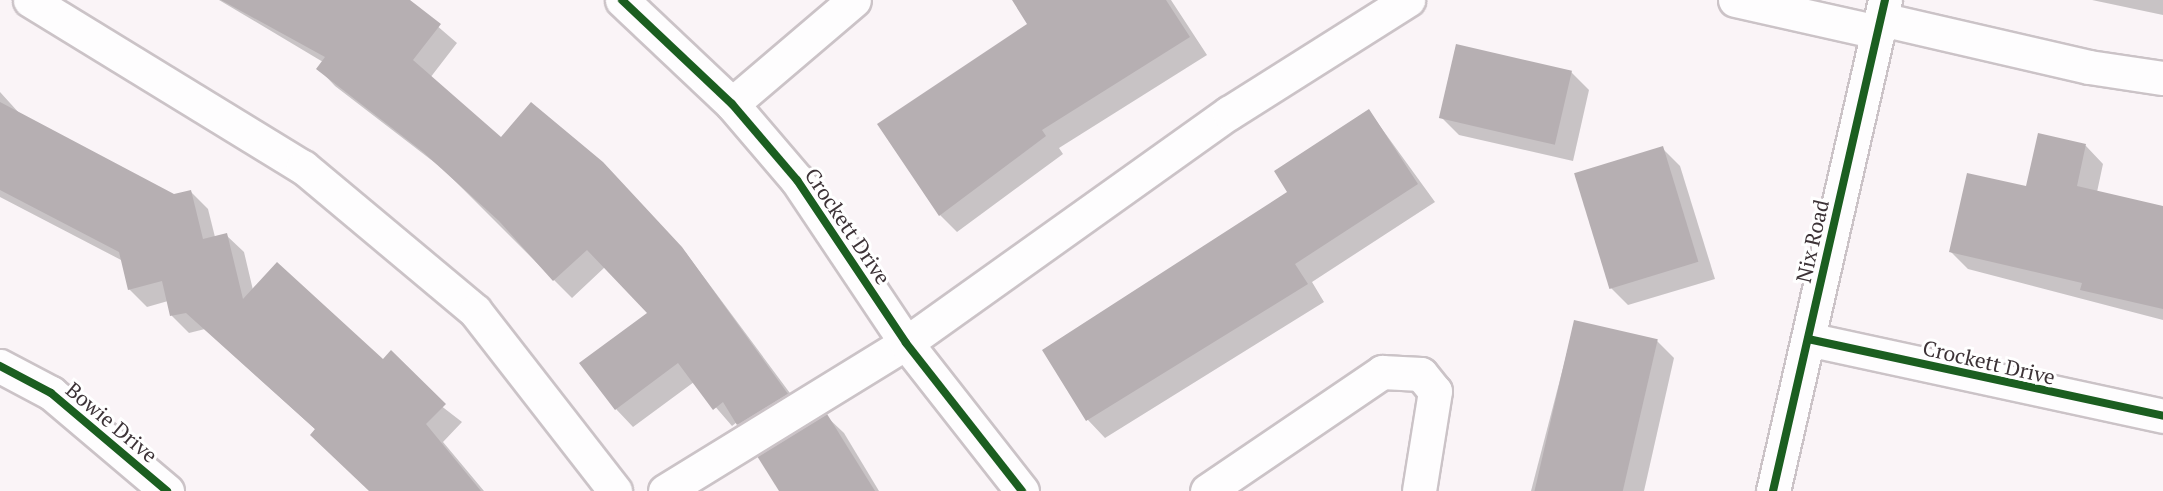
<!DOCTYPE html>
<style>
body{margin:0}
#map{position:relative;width:2163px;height:491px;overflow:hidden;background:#faf4f7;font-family:"PT Serif",serif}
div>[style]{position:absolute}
.shadow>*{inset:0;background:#0003}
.building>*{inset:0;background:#b6afb2;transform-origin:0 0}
.roads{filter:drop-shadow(2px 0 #cbc3c7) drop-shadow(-2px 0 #cbc3c7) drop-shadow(0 2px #cbc3c7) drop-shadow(0 -2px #cbc3c7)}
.minor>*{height:33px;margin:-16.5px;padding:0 16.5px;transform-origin:16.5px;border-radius:16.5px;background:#fefdfe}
.cycleway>*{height:8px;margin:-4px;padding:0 4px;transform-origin:4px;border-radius:4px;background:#1b5e20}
span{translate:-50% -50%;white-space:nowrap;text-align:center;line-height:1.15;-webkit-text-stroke:6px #fff;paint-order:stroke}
.street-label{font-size:21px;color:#3d3337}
</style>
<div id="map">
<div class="shadow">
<div style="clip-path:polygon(219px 0,407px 0,457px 43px,430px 78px,501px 139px,686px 253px,804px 412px,756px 441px,737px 422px,732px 426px,694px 382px,633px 427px,616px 409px,649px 313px,605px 267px,572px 298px,443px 169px,335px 86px,318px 68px,323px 62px)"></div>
<div style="clip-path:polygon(1019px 0,1171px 0,1207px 55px,1059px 148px,1063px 154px,957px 232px,940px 215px,1029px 24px)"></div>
<div style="clip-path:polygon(2092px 0,2163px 0,2163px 15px)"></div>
<div style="clip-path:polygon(1571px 72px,1589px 90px,1573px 161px,1459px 135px,1441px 117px)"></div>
<div style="clip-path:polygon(0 92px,20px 114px,174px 196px,191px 192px,208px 209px,215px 237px,226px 235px,244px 252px,253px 290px,383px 361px,462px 422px,443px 442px,484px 491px,370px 491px,316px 430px,205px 329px,189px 333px,172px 316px,168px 301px,147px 307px,129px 289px,123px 261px,0 197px)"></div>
<div style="clip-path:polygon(1369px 111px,1435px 202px,1312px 282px,1324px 302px,1105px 438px,1088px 420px,1044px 351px,1289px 192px)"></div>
<div style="clip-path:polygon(2039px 135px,2086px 146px,2103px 164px,2097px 192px,2163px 208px,2163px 320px,1968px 269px,1951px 252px,2027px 188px)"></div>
<div style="clip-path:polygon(1662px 148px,1680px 166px,1715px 279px,1628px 305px,1611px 288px)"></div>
<div style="clip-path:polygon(1575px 322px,1657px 341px,1674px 358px,1644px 491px,1531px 491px)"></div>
<div style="clip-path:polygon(826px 416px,844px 433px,879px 491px,781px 491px)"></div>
</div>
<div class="building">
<div style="clip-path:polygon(221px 0,410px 0,441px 24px,413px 60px,501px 137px,531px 102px,603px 162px,682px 247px,788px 394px,737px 425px,723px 402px,713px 410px,678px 363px,615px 410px,579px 363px,647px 313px,587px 250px,553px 281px,499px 221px,423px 152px,316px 69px,325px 57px)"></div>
<div style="clip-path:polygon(1012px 0,1166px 0,1190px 37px,1042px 130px,1046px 136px,939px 216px,877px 124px,1027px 24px)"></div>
<div style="left:1456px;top:44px;width:119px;height:76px;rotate:13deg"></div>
<div style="clip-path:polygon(0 102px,174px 194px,191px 190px,203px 239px,227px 233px,243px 299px,277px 262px,383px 359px,391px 350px,446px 404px,426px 424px,481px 491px,369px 491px,310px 435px,315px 429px,186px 313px,170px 316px,162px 281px,128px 290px,119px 252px,0 190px)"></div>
<div style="clip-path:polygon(1369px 109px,1418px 184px,1295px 264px,1308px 284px,1086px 421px,1042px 350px,1287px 192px,1274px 171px)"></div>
<div style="clip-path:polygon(2038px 133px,2086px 144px,2077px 186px,2163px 206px,2163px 309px,2080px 290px,2082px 283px,1949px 252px,1967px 173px,2026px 186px)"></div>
<div style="left:1663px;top:146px;width:121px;height:93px;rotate:73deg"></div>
<div style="left:1574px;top:320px;width:86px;height:176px;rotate:13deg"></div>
<div style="clip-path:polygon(827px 414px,875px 491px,779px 491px,757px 456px)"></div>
</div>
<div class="roads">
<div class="minor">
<div style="left:30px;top:0;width:320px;rotate:31.5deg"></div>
<div style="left:303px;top:167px;width:224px;rotate:39.9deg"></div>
<div style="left:475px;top:311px;width:228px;rotate:52.1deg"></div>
<div style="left:622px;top:0;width:151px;rotate:43.4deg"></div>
<div style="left:732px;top:104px;width:100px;rotate:49.5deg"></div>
<div style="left:797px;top:180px;width:196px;rotate:56.2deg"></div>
<div style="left:906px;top:343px;width:188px;rotate:51.9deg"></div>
<div style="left:1735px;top:0;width:147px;rotate:12.6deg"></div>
<div style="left:1881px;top:19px;width:213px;rotate:13deg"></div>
<div style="left:2089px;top:67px;width:75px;rotate:8.5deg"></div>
<div style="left:732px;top:104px;width:160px;rotate:-40.4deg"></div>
<div style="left:1808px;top:339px;width:363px;rotate:12.2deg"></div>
<div style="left:0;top:366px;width:58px;rotate:27.9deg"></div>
<div style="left:51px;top:393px;width:152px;rotate:40.2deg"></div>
<div style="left:665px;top:491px;width:283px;rotate:-31.6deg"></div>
<div style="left:906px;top:343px;width:397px;rotate:-35.5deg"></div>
<div style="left:1229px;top:113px;width:212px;rotate:-32.3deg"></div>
<div style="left:1207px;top:491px;width:212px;rotate:-34.2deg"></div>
<div style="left:1382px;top:372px;width:39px;rotate:3deg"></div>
<div style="left:1421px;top:374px;width:22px;rotate:51deg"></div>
<div style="left:1435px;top:391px;width:101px;rotate:99.1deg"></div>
<div style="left:1773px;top:491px;width:504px;rotate:-77.15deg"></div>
</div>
</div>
<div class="cycleway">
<div style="left:622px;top:0;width:151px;rotate:43.4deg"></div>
<div style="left:732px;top:104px;width:100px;rotate:49.5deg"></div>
<div style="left:797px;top:180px;width:196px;rotate:56.2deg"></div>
<div style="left:906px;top:343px;width:188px;rotate:51.9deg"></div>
<div style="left:1808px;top:339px;width:363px;rotate:12.2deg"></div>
<div style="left:0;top:366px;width:58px;rotate:27.9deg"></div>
<div style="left:51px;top:393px;width:152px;rotate:40.2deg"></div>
<div style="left:1773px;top:491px;width:504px;rotate:-77.15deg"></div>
</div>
<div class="street-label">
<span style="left:848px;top:226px;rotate:56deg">Crockett Drive</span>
<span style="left:1812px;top:241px;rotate:-77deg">Nix Road</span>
<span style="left:1989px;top:362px;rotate:13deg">Crockett Drive</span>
<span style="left:112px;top:422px;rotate:40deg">Bowie Drive</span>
</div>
</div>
